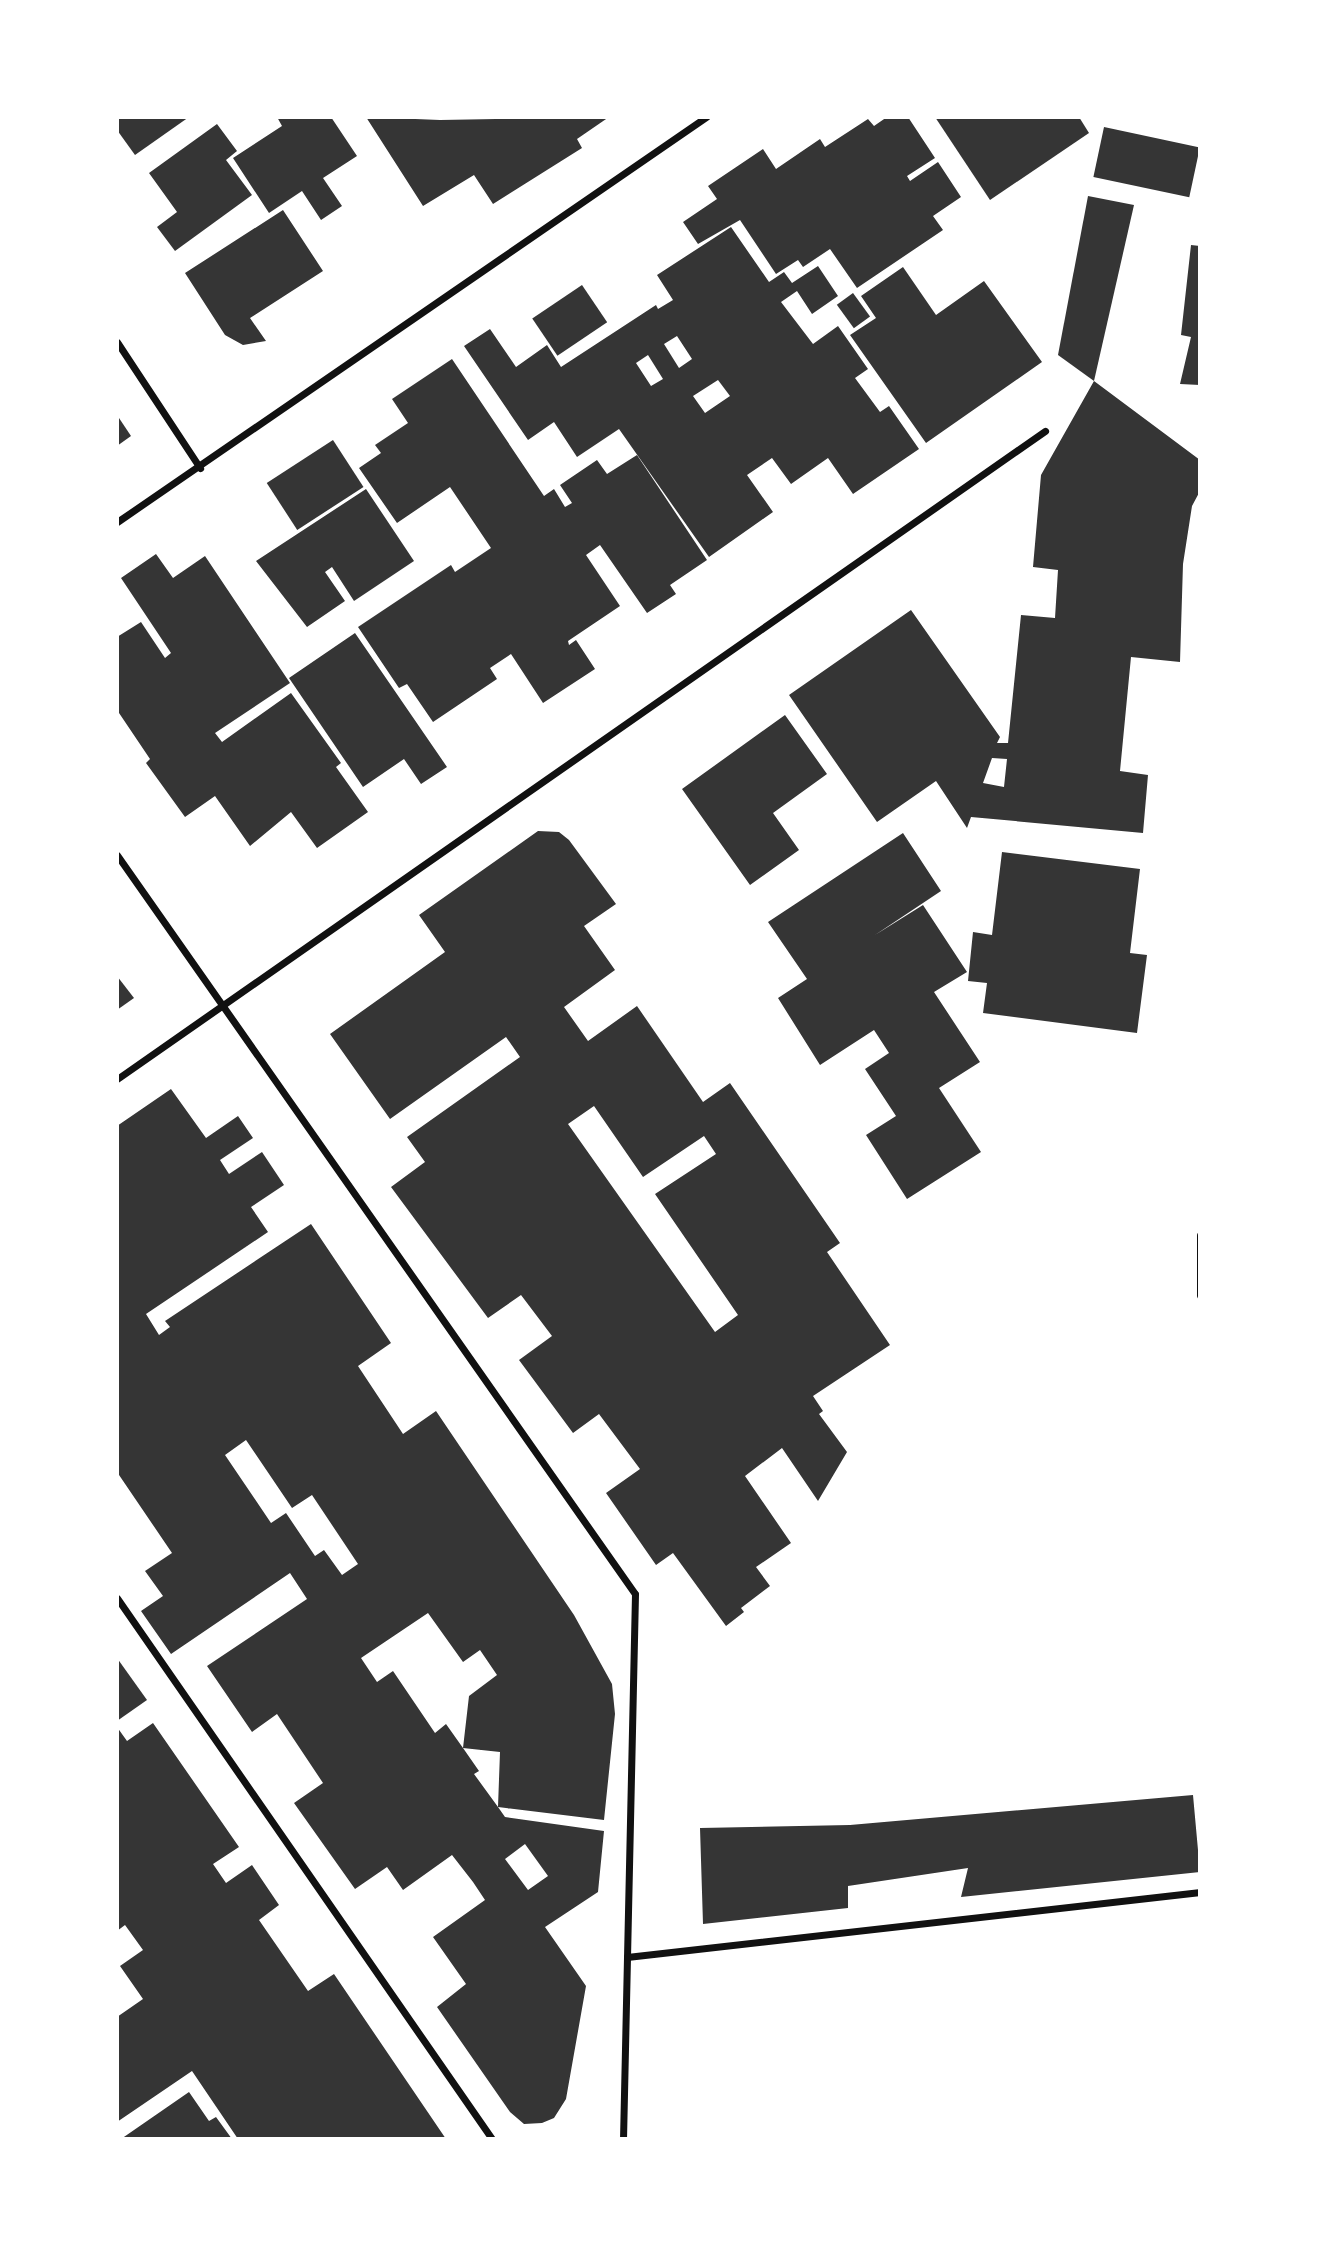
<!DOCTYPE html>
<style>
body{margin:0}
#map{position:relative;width:1317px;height:2256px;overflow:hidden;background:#fff;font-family:Lato,sans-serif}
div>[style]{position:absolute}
.building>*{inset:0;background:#353535;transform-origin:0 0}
.minor>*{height:7px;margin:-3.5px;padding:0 3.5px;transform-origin:3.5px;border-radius:3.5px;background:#111}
span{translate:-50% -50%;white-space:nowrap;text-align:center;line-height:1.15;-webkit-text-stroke:7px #fff;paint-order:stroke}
.frame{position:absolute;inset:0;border:119px solid #fff;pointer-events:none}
</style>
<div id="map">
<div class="building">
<div style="clip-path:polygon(117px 117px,189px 117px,135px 155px,117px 130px)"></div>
<div style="clip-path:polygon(277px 117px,331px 117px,357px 156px,323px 178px,342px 206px,321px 220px,302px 191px,269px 213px,233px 158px,282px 126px)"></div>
<div style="clip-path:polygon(366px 117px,440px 120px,609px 117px,577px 139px,582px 148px,493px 204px,474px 175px,423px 206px)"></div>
<div style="clip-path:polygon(887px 117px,908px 117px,935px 158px,907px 176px,910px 181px,938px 162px,961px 197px,933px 216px,943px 230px,857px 288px,830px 249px,803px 267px,798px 260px,776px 274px,740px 220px,698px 244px,683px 222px,717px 199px,708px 186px,763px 149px,776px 169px,820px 139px,825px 147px,868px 119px,874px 126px)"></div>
<div style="clip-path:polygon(935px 117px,1079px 117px,1089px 133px,990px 200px)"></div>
<div style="clip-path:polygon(217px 124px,237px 151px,226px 160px,252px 195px,175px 251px,157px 227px,177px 212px,149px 173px)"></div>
<div style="left:1104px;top:127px;width:98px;height:51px;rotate:12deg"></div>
<div style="clip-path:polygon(1088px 196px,1134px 205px,1094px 381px,1058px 355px)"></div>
<div style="clip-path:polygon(283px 210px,323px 271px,250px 318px,266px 341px,243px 345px,225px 335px,185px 273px)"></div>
<div style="clip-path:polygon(evenodd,731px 227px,769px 282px,784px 272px,792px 283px,818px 266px,838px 296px,812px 314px,797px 291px,781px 302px,813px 344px,838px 326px,868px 369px,855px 378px,880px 412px,889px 406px,919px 449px,853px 494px,828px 458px,791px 484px,772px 458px,747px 475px,773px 512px,709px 557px,619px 429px,577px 457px,554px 422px,528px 440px,464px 346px,490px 329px,516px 367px,547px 345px,561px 367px,656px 305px,658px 309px,673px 300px,657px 275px,731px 227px,677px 336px,692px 359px,679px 368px,664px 344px,677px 336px,731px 227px,648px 355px,663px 379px,651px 386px,636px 363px,648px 355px,731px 227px,718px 380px,730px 396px,705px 413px,693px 396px,718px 380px)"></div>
<div style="clip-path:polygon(1191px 245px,1200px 246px,1200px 385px,1180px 384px,1191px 337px,1181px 335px)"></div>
<div style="clip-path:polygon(903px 267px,936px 315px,984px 281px,1042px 362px,926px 443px,850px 335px,876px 318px,861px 296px)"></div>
<div style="left:582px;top:285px;width:45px;height:60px;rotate:56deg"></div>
<div style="left:853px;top:293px;width:29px;height:20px;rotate:54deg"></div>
<div style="clip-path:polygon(452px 359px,544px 496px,554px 489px,565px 507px,572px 503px,560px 485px,597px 460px,607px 474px,637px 455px,707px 560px,670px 585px,676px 594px,647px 613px,600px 545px,586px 555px,620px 606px,568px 641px,569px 645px,576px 640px,595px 669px,543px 703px,511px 654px,490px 668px,497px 679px,433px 722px,407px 684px,399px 688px,358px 627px,451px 565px,455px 572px,491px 548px,450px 487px,397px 523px,359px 468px,381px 453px,375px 445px,408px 423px,392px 399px)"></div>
<div style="clip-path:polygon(evenodd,1094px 381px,1200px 460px,1200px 491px,1192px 506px,1183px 564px,1180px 662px,1131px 657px,1120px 771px,1148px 775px,1143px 833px,971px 817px,967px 828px,936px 781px,877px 822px,789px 695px,911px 610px,1000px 737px,997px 743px,1008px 743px,1021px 615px,1055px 618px,1058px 570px,1033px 567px,1041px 475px,1094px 381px,992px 758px,1007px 759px,1004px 787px,983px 783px,992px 758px)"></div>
<div style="clip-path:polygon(117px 415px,131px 436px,117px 446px)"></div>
<div style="left:333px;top:440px;width:56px;height:79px;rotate:57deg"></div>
<div style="clip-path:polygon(366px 489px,414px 561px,354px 601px,332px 567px,325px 572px,345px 601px,307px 627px,256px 561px)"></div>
<div style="clip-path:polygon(156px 554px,173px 578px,205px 556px,290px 683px,215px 733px,222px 742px,291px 693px,341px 763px,336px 767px,368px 812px,317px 848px,291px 812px,250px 846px,215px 796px,185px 817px,146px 763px,150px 759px,117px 710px,117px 637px,141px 622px,165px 658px,171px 653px,121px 578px)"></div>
<div style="clip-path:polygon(355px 633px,447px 767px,421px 784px,404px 759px,363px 787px,289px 678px)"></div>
<div style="clip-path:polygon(785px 715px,827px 774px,773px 813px,799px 850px,750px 885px,682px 789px)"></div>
<div style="clip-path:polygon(evenodd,538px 831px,559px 832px,569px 840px,616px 904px,584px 926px,615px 970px,564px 1007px,588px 1041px,637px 1006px,703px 1102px,730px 1083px,840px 1243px,827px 1252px,890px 1345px,813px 1396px,823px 1411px,819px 1414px,847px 1452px,818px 1501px,782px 1448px,745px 1476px,791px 1543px,756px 1567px,770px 1586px,741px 1608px,744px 1612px,726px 1626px,673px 1553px,656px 1565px,606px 1493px,640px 1469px,599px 1414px,573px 1433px,519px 1360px,552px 1336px,521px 1295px,488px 1318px,391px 1187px,425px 1162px,407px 1137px,520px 1057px,506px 1037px,390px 1119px,330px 1034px,445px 952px,419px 915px,538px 831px,594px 1106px,643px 1177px,704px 1136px,716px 1154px,655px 1194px,738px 1315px,715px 1332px,568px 1124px,594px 1106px)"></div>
<div style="clip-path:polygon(903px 833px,941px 891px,875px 935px,923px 905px,967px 972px,934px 992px,980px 1062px,939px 1088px,981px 1152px,907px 1199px,866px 1135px,896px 1116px,865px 1069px,889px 1053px,874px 1030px,820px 1065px,778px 998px,807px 979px,768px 922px)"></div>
<div style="clip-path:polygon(1002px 852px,1140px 869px,1130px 953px,1147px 955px,1137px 1033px,983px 1013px,987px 983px,968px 981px,973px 932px,992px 935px)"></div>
<div style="clip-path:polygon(117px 976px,134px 998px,117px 1010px)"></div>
<div style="clip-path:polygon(evenodd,171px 1089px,206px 1138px,238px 1116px,253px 1138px,220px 1160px,229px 1174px,262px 1152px,284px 1185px,251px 1207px,268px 1232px,146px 1314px,159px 1335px,170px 1327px,165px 1321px,311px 1224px,391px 1343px,358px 1366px,403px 1434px,436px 1411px,574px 1615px,612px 1684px,615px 1714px,604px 1820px,498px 1807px,505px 1817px,604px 1831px,598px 1892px,545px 1927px,586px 1986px,566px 2099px,554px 2118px,542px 2123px,524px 2124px,510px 2112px,437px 2007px,466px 1984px,433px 1937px,485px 1900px,473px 1882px,452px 1855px,403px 1890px,387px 1867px,355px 1889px,294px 1803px,323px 1783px,277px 1714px,252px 1732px,207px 1666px,307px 1599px,290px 1573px,171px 1654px,141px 1611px,163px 1596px,145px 1571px,172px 1553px,117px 1472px,117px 1126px,171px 1089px,246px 1440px,292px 1508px,312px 1495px,358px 1564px,342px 1575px,324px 1550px,315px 1556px,286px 1513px,271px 1523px,225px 1455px,246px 1440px,171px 1089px,428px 1613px,463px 1662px,480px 1650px,497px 1675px,469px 1696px,463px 1748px,446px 1724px,435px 1733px,393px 1671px,377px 1682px,361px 1658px,428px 1613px,171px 1089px,463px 1748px,500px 1752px,498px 1807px,474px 1774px,479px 1771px,463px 1748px,171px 1089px,525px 1844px,548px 1876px,528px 1890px,505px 1859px,525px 1844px)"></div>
<div style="clip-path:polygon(117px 1658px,147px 1700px,117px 1721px)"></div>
<div style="clip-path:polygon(153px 1723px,239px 1847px,213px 1864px,226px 1883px,252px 1865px,279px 1905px,259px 1920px,308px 1991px,334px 1974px,446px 2139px,238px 2139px,192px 2071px,117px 2122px,117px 2017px,143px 1999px,120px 1966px,143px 1950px,125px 1925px,117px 1931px,117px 1727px,127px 1741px)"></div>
<div style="clip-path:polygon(1193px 1795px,1200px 1872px,961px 1897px,968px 1868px,848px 1886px,848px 1908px,703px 1924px,700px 1828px,850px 1825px)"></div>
<div style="clip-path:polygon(189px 2092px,209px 2121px,216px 2117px,232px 2139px,121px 2139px)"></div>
</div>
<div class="minor">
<div style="left:117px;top:342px;width:151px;rotate:56.6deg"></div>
<div style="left:117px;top:522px;width:715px;rotate:-34.51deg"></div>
<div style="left:117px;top:855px;width:902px;rotate:54.97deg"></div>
<div style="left:635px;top:1594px;width:545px;rotate:91.26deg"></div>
<div style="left:117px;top:1079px;width:1132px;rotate:-34.93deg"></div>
<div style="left:1200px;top:1235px;width:60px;rotate:90deg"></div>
<div style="left:117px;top:1598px;width:658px;rotate:55.27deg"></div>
<div style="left:627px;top:1957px;width:577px;rotate:-6.47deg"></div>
</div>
<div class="frame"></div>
</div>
